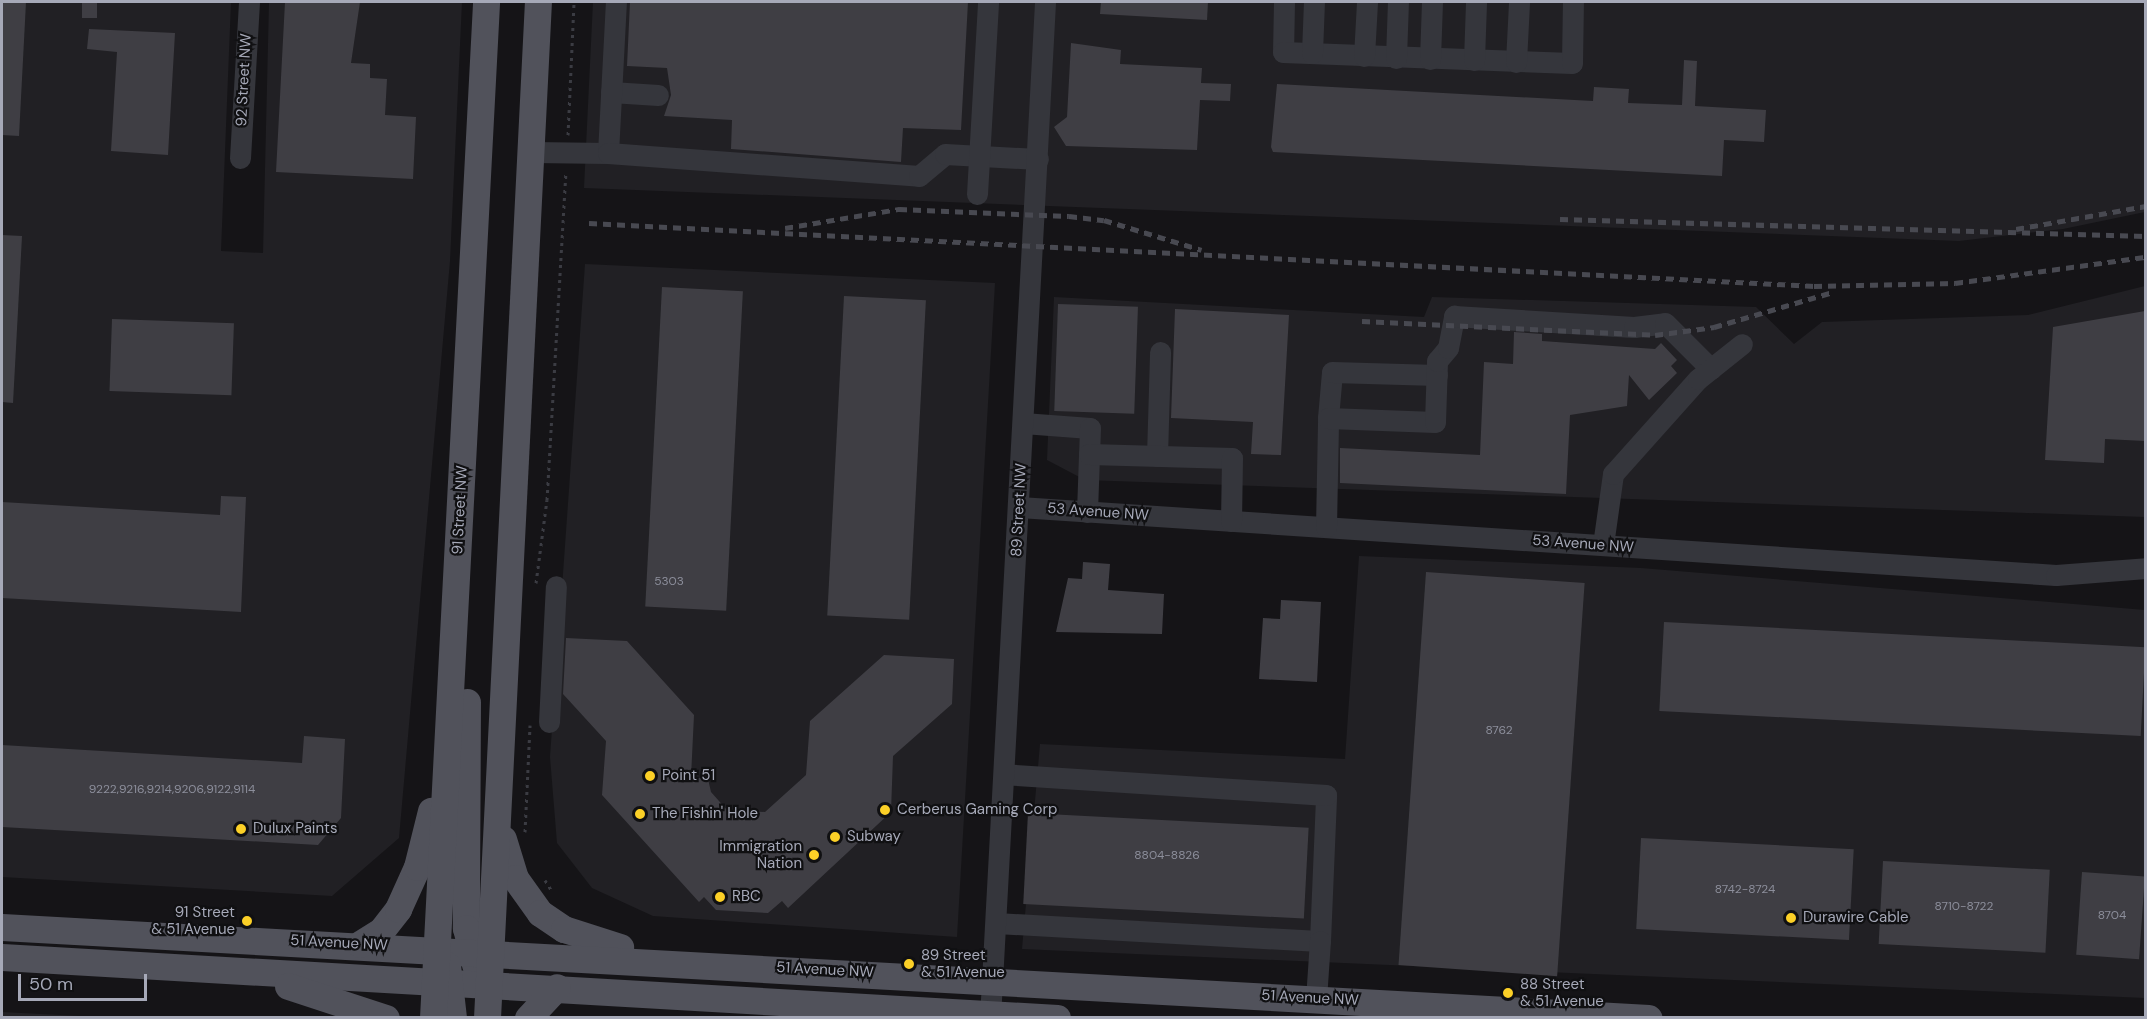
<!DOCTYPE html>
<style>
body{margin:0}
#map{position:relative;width:2147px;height:1019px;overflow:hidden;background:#151417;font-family:"DM Sans",sans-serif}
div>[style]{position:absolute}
.built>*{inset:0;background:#212024}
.building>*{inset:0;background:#3f3e44;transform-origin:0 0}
.path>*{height:3px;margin-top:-1.5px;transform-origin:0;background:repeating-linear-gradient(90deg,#3b3c43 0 3px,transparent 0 7.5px)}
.minor>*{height:21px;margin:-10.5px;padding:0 10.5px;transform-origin:10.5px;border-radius:10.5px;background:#35363c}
.major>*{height:27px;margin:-13.5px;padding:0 13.5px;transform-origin:13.5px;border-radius:13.5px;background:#51525b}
.rail>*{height:4.5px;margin-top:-2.25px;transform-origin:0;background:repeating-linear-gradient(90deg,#484951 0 8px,transparent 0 14px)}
.dots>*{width:16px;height:16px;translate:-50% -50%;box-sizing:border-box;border:3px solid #101012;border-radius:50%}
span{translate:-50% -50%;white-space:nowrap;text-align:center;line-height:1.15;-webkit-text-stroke:4.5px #101012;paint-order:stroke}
.number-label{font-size:12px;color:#8c8e9b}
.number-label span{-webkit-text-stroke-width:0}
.street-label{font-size:15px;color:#a6a9b8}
.poi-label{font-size:15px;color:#a6a9b8}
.left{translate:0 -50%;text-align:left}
.right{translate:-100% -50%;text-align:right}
.frame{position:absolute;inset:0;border:3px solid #a6a9b8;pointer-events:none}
.scale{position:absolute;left:18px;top:974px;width:129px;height:27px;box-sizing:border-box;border:3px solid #a6a9b8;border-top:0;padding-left:8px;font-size:18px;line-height:21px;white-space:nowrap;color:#a6a9b8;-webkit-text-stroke:4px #101012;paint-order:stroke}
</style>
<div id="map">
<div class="built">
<div style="clip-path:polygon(2px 2px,231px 2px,221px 251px,263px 253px,269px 2px,462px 2px,450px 261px,399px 838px,332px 896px,2px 877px)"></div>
<div style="clip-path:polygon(593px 2px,2145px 2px,2145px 212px,2063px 229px,1959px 241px,584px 188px)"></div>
<div style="clip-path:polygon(585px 264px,995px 283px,957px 937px,653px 916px,592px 888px,557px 843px,550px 757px)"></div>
<div style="clip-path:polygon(2145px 286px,2145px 517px,1085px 480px,1047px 460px,1054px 297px,1424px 317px,1432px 297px,1756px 307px,1794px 344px,1822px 322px,2028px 315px)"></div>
<div style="clip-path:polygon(1359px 556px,1641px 568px,2145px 610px,2145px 998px,1022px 949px,1040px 744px,1345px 759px)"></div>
<div style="clip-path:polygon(2px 1012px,100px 1017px,2px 1017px)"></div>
</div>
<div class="building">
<div style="clip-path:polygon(2px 2px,26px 2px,19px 136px,2px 135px)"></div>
<div style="left:82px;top:2px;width:15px;height:16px"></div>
<div style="clip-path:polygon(285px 2px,360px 2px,351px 63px,370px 64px,370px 78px,387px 79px,385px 115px,416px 117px,413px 179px,276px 172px)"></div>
<div style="clip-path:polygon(630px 2px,968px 2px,961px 130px,903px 128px,901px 162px,731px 149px,732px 120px,664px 116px,671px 95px,667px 68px,627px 66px)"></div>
<div style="clip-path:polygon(1101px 2px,1208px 2px,1207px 20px,1100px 14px)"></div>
<div style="clip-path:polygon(89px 29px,175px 33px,168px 155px,111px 151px,117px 52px,87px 49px)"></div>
<div style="clip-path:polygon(1071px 43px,1121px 50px,1120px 64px,1202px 68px,1201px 83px,1231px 84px,1230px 101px,1200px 100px,1197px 150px,1066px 146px,1054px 127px,1067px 117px)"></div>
<div style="clip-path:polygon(1684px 60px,1697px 61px,1695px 106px,1766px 110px,1764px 142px,1724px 140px,1722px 176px,1273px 152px,1271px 147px,1277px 84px,1593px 101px,1594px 87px,1629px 89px,1628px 103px,1682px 105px)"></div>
<div style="clip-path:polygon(2px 235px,22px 236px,13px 403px,2px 402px)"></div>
<div style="left:662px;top:287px;width:81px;height:320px;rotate:3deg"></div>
<div style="left:844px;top:296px;width:82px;height:320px;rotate:3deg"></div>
<div style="left:1058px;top:304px;width:80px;height:107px;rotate:2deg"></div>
<div style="clip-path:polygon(1175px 309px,1289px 315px,1281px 455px,1251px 454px,1253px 422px,1171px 418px)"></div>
<div style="clip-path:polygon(2145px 311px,2145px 441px,2105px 439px,2104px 463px,2045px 460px,2053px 327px)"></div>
<div style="left:112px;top:319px;width:122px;height:72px;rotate:2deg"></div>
<div style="clip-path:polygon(1514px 332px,1542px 334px,1542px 341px,1655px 349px,1661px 343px,1677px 360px,1671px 366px,1677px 373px,1649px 400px,1629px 375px,1627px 406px,1570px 415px,1566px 494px,1340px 483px,1340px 448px,1480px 455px,1484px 362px,1513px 364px)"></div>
<div style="clip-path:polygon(221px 496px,246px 497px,241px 612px,2px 598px,2px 502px,220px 515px)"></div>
<div style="clip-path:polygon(1083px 562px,1110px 564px,1108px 590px,1164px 594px,1162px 634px,1056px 632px,1068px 578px,1082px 579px)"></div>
<div style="left:1426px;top:572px;width:159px;height:394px;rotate:4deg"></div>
<div style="clip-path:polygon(1281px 600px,1321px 602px,1317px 682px,1259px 679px,1263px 618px,1280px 619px)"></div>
<div style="left:1664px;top:622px;width:482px;height:89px;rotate:3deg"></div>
<div style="clip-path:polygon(566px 638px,627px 641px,694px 715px,691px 777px,708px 779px,711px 792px,727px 810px,765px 812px,806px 775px,810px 721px,884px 655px,954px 659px,952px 704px,893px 756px,891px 812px,788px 908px,782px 901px,768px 913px,716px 910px,704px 897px,699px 902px,602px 795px,606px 741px,563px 694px)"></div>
<div style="clip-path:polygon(304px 736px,345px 739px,341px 818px,318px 845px,2px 827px,2px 745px,302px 763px)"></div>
<div style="left:1028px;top:813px;width:281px;height:91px;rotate:3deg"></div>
<div style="left:1641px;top:838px;width:213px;height:91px;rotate:3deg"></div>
<div style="left:1883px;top:861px;width:167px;height:83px;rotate:3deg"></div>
<div style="left:2082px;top:872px;width:63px;height:83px;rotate:4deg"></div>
</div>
<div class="path">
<div style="left:568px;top:135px;width:133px;rotate:-87.4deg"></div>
<div style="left:536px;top:583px;width:84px;rotate:-82.5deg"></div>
<div style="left:547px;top:500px;width:330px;rotate:-86.7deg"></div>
<div style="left:525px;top:832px;width:107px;rotate:-87.3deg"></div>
<div style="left:545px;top:880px;width:13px;rotate:58deg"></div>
</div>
<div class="minor">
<div style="left:1284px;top:2px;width:50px;rotate:91.1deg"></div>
<div style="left:1283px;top:52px;width:289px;rotate:2.2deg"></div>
<div style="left:1572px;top:63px;width:61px;rotate:-89.1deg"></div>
<div style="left:1312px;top:53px;width:51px;rotate:-87.8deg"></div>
<div style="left:1364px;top:56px;width:54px;rotate:-86.8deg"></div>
<div style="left:1396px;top:58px;width:56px;rotate:-88deg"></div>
<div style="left:1430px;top:59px;width:57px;rotate:-88deg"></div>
<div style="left:1474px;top:60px;width:58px;rotate:-88deg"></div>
<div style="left:1516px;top:62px;width:60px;rotate:-87.1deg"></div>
<div style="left:611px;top:92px;width:47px;rotate:3.7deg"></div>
<div style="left:532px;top:152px;width:76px;rotate:0.8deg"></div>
<div style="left:608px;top:153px;width:151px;rotate:-87deg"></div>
<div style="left:608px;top:153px;width:312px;rotate:4.2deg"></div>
<div style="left:919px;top:176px;width:34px;rotate:-40deg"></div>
<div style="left:945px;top:154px;width:93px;rotate:3.1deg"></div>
<div style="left:240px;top:158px;width:156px;rotate:-86.7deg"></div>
<div style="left:977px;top:194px;width:192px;rotate:-86.7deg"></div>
<div style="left:1328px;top:418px;width:46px;rotate:-85deg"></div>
<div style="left:1332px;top:372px;width:105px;rotate:1.6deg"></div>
<div style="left:1023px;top:423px;width:67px;rotate:4.3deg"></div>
<div style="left:1090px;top:428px;width:26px;rotate:92deg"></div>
<div style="left:1157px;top:456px;width:104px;rotate:-88.3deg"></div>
<div style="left:1019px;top:507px;width:1039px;rotate:3.75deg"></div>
<div style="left:2056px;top:575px;width:90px;rotate:-4.4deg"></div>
<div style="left:1087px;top:512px;width:58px;rotate:-88deg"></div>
<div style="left:1089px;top:454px;width:143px;rotate:1.6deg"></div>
<div style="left:1232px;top:458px;width:63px;rotate:90.9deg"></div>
<div style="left:1326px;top:527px;width:109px;rotate:-88.9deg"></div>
<div style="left:1328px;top:418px;width:107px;rotate:2.1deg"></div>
<div style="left:1435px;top:422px;width:61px;rotate:-88.1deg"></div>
<div style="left:1437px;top:361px;width:17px;rotate:-50deg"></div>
<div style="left:1448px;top:348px;width:33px;rotate:-79deg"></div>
<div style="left:1454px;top:316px;width:180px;rotate:3.5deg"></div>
<div style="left:1634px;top:327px;width:31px;rotate:-7deg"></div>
<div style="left:1665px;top:323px;width:65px;rotate:45deg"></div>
<div style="left:1603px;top:545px;width:72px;rotate:-82deg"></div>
<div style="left:1613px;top:474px;width:127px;rotate:-48.2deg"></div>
<div style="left:1698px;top:379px;width:56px;rotate:-38.5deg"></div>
<div style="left:549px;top:722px;width:136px;rotate:-87.1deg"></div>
<div style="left:996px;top:923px;width:324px;rotate:3.2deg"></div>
<div style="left:1320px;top:941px;width:146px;rotate:-87.6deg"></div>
<div style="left:1326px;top:795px;width:322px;rotate:-176.3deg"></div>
<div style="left:1316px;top:999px;width:58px;rotate:-86.1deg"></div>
<div style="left:990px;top:1018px;width:1017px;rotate:-86.9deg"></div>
</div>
<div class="major">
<div style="left:467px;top:702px;width:226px;rotate:90.3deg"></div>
<div style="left:466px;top:928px;width:38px;rotate:76deg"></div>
<div style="left:503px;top:839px;width:41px;rotate:72.9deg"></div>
<div style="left:515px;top:878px;width:43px;rotate:54.5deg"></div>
<div style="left:540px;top:913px;width:29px;rotate:34deg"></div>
<div style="left:564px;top:929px;width:59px;rotate:17.8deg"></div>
<div style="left:2px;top:927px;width:1649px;rotate:3.16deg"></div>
<div style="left:360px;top:944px;width:25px;rotate:-32deg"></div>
<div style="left:381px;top:931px;width:28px;rotate:-52deg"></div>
<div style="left:398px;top:909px;width:46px;rotate:-65.7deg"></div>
<div style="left:417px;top:867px;width:58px;rotate:-76deg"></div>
<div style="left:2px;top:957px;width:1057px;rotate:3.31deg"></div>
<div style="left:447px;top:965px;width:53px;rotate:83.5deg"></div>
<div style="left:288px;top:986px;width:103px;rotate:18.1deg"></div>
<div style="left:433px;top:1018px;width:1017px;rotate:-87.01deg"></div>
<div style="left:487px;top:1018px;width:1017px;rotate:-87.13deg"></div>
<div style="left:528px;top:1018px;width:42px;rotate:-46.9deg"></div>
</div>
<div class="rail">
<div style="left:1560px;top:219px;width:586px;rotate:1.66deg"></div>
<div style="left:589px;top:223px;width:1227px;rotate:2.94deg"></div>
<div style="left:1814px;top:286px;width:141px;rotate:-1.2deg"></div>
<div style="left:1955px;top:283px;width:193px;rotate:-7.8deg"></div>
<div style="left:785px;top:228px;width:116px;rotate:-9.5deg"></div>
<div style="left:899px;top:209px;width:170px;rotate:2.4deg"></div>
<div style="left:1069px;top:216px;width:35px;rotate:7deg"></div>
<div style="left:1104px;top:220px;width:102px;rotate:17deg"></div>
<div style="left:2016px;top:229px;width:132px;rotate:-10deg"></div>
<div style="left:1362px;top:321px;width:293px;rotate:2.7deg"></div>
<div style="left:1655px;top:335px;width:60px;rotate:-7.7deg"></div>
<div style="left:1714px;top:327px;width:124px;rotate:-16.4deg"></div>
</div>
<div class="dots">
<div style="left:650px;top:776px;background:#fcd027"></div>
<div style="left:885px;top:810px;background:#fcd027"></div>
<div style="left:640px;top:814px;background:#fcd027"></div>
<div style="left:241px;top:829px;background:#fcd027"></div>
<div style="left:835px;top:837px;background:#fcd027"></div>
<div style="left:814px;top:855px;background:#fcd027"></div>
<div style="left:720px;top:897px;background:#fcd027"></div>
<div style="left:1791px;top:918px;background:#fcd027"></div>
<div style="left:247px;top:921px;background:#fcd027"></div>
<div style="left:909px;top:964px;background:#fcd027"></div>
<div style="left:1508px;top:993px;background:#fcd027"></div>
</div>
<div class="number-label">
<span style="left:669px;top:582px">5303</span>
<span style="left:1499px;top:731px">8762</span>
<span style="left:172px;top:790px">9222,9216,9214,9206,9122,9114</span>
<span style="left:1167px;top:856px">8804-8826</span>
<span style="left:1745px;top:890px">8742-8724</span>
<span style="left:1964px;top:907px">8710-8722</span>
<span style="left:2112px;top:916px">8704</span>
</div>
<div class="street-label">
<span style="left:244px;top:80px;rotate:-87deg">92 Street NW</span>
<span style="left:460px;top:510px;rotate:-87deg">91 Street NW</span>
<span style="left:1019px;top:510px;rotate:-87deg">89 Street NW</span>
<span style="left:1098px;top:512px;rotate:4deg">53 Avenue NW</span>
<span style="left:1583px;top:544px;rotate:4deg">53 Avenue NW</span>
<span style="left:339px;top:943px;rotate:3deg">51 Avenue NW</span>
<span style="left:825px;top:970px;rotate:3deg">51 Avenue NW</span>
<span style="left:1310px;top:998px;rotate:3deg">51 Avenue NW</span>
</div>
<div class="poi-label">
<span class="left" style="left:662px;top:776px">Point 51</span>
<span class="left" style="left:897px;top:810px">Cerberus Gaming Corp</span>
<span class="left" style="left:652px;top:814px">The Fishin' Hole</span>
<span class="left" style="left:253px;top:829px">Dulux Paints</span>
<span class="left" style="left:847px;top:837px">Subway</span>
<span class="right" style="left:802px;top:855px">Immigration<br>Nation</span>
<span class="left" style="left:732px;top:897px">RBC</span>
<span class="right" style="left:235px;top:921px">91 Street<br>&amp; 51 Avenue</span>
<span class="left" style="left:1803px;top:918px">Durawire Cable</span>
<span class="left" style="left:921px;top:964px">89 Street<br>&amp; 51 Avenue</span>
<span class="left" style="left:1520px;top:993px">88 Street<br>&amp; 51 Avenue</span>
</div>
<div class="frame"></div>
<div class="scale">50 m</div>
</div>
